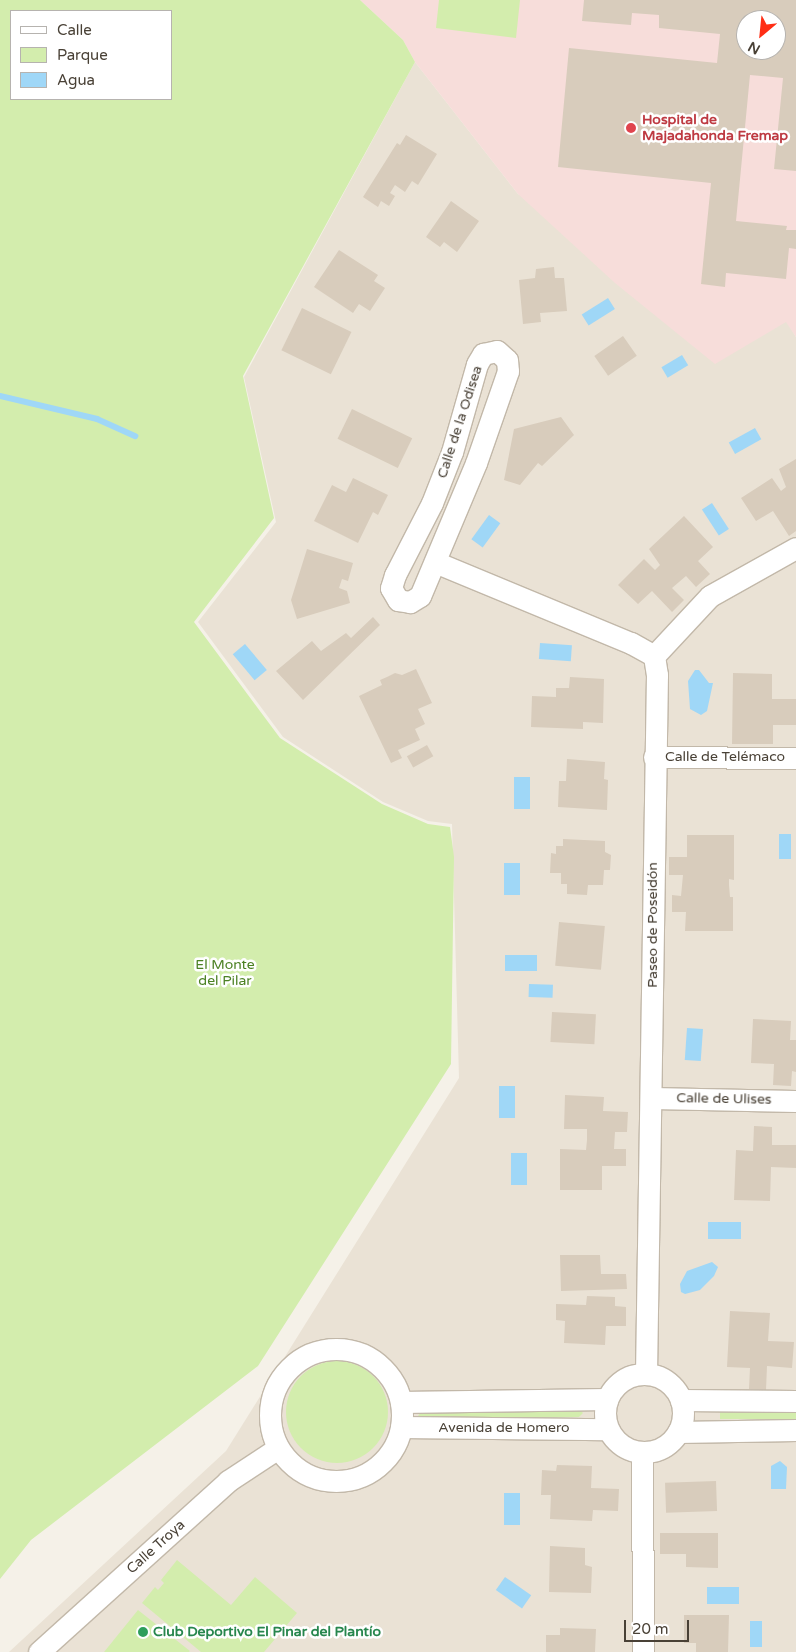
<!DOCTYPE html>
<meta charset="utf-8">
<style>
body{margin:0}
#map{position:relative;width:796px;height:1652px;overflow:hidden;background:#f5f1e8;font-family:"Varela Round",sans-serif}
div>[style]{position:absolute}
.residential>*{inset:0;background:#eae2d5}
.medical>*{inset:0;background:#f7ddda}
.green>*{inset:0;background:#d3edad;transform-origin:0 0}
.round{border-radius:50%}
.water>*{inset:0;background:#9fd7f7;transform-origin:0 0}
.stream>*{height:6px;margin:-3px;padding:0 3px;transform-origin:3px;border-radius:3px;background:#9fd7f7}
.building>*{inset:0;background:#d8ccbc;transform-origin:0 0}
.roads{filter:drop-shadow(1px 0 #c2b8a9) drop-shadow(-1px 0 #c2b8a9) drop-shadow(0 1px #c2b8a9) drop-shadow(0 -1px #c2b8a9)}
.minor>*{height:21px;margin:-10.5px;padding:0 10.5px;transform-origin:10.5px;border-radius:10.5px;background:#fff}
.minor>.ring{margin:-10.5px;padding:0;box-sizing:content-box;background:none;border:21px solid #fff;border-radius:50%}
.dots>*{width:14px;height:14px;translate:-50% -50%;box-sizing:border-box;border:2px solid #fff;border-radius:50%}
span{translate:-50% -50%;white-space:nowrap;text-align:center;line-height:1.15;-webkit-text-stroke:5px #fff;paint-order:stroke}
.health-label{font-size:14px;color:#be3a42;font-weight:700}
.left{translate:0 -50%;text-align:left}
.street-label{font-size:14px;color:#494136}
.park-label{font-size:14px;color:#4b8123}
.leisure-label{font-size:14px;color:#27864d;font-weight:700}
.legend{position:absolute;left:10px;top:10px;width:162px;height:90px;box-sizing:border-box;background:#fff;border:1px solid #b6b3af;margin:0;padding:6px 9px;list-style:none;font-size:15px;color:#494136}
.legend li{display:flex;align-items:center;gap:10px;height:25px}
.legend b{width:25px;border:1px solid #b6b3af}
.north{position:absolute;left:736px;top:10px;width:50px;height:50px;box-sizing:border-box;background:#fff;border:1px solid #b6b3af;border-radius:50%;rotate:208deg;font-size:14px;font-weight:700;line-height:20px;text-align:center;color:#494136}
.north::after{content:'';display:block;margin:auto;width:18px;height:22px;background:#ff2e15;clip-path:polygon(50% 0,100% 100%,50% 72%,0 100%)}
.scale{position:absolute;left:624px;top:1620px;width:65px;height:22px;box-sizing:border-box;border:2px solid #494136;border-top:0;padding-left:6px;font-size:15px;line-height:18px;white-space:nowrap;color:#494136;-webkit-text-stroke:4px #fff;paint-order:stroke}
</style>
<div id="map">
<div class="residential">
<div style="clip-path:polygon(415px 62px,518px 194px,787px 322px,796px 337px,796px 1652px,9px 1652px,226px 1451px,459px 1078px,452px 824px,428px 821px,383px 802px,283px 737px,198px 622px,276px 522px,244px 377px)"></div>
</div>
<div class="medical">
<div style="clip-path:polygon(evenodd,360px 0,796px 0,796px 337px,786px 322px,715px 364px,615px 283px,518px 194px,415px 62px,403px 40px,360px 0,746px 20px,776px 20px,776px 50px,746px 50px,746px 20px)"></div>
</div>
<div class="green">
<div style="clip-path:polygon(evenodd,0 0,360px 0,403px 40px,415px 62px,243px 376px,274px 518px,194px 622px,280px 738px,382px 804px,428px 824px,450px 827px,454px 857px,451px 1064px,258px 1366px,31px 1540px,0 1579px,0 0,11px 11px,171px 11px,171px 99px,11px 99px,11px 11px)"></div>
<div style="clip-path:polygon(439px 0,520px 0,516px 38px,436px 28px)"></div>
<div class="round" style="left:286px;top:1361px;width:102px;height:102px"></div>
<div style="clip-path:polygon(580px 1410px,583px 1413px,579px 1417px,424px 1420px,418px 1416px,422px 1411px)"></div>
<div style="left:720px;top:1412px;width:76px;height:7px"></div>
<div style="clip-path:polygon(177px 1560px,231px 1605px,255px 1577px,297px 1613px,264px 1652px,201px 1652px,142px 1603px,155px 1587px,158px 1590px,164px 1583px,161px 1580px)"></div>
<div style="clip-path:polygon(138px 1610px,190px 1651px,189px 1652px,104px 1652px)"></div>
</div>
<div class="water">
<div style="left:608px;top:298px;width:13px;height:31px;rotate:58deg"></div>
<div style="left:682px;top:355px;width:12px;height:24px;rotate:59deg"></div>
<div style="left:755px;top:428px;width:13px;height:30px;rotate:61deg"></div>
<div style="left:712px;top:503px;width:31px;height:12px;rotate:57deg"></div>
<div style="left:489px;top:515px;width:14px;height:30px;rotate:36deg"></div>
<div style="left:540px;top:643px;width:32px;height:16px;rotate:4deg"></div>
<div style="left:245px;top:644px;width:34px;height:16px;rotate:50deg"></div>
<div style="clip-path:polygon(695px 670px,699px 670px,709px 683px,713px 683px,707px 711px,701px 715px,690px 709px,688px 681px)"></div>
<div style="left:514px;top:777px;width:16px;height:32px"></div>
<div style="left:779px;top:834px;width:12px;height:25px"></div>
<div style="left:504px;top:863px;width:16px;height:32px"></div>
<div style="left:505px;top:955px;width:32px;height:16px"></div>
<div style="left:529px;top:984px;width:24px;height:13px;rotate:2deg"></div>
<div style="left:687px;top:1028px;width:16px;height:32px;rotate:4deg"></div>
<div style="left:499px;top:1086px;width:16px;height:32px"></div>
<div style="left:511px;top:1153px;width:16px;height:32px"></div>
<div style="left:708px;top:1222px;width:33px;height:17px"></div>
<div style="clip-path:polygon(712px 1262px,718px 1267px,714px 1276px,700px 1290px,685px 1294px,681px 1292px,680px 1284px,687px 1271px)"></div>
<div style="clip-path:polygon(780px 1461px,787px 1467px,786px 1489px,771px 1489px,771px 1466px)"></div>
<div style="left:504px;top:1493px;width:16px;height:32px"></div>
<div style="left:505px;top:1577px;width:32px;height:16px;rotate:35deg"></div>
<div style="left:707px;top:1587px;width:32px;height:17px"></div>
<div style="left:750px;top:1621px;width:12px;height:26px"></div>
</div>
<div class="stream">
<div style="left:0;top:396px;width:100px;rotate:13.3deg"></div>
<div style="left:97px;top:419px;width:42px;rotate:24.1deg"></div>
</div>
<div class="building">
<div style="clip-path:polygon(evenodd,584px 0,796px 0,796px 171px,774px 169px,783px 78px,750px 75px,736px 221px,787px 226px,786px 230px,796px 230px,796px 249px,789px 248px,786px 279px,726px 273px,725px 287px,701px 284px,711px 183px,558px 167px,569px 48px,717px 63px,720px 34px,659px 28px,659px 15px,632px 13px,631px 25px,582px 21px,584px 0,746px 20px,776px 20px,776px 50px,746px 50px,746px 20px)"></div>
<div style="clip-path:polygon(406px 135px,437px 154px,418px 185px,412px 181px,405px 192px,395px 185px,390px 193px,395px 196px,389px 206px,381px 201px,378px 207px,363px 197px,397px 143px,400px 145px)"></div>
<div style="clip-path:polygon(451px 201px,479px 221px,457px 252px,444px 242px,440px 247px,426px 237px)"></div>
<div style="clip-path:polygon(339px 250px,378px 275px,374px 281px,385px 288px,370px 311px,359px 304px,353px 313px,314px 287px)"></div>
<div style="clip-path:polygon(554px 267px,555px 278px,564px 278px,567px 311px,540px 313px,541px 322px,523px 324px,519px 280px,535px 278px,536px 269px)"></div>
<div style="left:302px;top:308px;width:55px;height:47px;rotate:26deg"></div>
<div style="left:623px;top:336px;width:24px;height:35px;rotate:55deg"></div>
<div style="left:352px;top:409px;width:67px;height:33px;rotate:26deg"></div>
<div style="clip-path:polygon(561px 417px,574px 435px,542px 466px,538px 463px,520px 485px,504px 480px,514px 429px)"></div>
<div style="clip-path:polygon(796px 459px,796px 531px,789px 536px,773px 511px,756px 521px,741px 498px,772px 478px,781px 491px,786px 487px,779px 469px)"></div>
<div style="clip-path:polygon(353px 478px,388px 495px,378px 515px,373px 512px,358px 543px,314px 521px,332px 485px,346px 492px)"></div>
<div style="clip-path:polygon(684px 516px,713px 547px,698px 561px,710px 574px,696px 587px,686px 576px,672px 588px,684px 600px,672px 612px,652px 591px,638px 604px,618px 585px,644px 559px,655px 570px,660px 565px,649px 549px)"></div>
<div style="clip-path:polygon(307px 549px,353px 563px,348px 581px,342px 579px,339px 588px,347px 591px,350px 603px,297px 619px,291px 600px)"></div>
<div style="clip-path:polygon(373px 617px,380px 625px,303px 700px,276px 671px,312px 641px,321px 651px,346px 633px,351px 638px)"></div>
<div style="clip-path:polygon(416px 669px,432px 703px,418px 709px,425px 724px,415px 729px,420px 740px,398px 750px,402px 758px,391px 763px,359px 696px,382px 685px,380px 680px,387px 677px,395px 673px,402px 675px)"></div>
<div style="clip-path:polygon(733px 673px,772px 674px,772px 699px,796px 699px,796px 725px,773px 725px,773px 744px,732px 744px)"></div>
<div style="clip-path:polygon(570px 677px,604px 679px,603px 723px,583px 722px,583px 729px,531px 727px,532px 696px,556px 697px,556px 688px,569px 688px)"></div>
<div style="left:427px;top:745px;width:13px;height:23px;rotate:61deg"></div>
<div style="clip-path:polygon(567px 759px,605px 762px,604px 779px,608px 780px,607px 810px,558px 807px,559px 781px,566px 781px)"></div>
<div style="clip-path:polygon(687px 835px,734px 835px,734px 880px,729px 879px,729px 885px,730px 897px,733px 897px,733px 931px,685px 931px,686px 912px,672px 912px,672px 895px,681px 896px,683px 875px,669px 875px,669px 857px,687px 857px)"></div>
<div style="clip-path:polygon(563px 839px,605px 841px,605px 852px,611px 855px,610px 870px,604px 870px,603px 885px,588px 885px,587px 895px,567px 894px,567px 884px,561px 884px,561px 873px,550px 873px,551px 853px,556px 854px,556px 846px,563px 846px)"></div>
<div style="left:559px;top:922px;width:46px;height:44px;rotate:5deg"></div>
<div style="left:552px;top:1012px;width:44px;height:30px;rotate:3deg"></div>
<div style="clip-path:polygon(753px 1019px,791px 1021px,790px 1040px,796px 1040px,796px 1072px,792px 1071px,791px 1086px,773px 1085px,774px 1064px,751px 1063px)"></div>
<div style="clip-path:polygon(565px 1095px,604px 1097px,603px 1111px,628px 1112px,627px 1132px,615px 1132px,614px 1149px,626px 1149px,626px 1166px,602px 1166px,602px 1190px,560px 1190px,560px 1149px,586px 1150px,587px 1140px,587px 1129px,564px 1129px)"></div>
<div style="clip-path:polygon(754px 1126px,772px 1127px,772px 1145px,796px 1145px,796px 1168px,771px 1167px,770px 1201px,734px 1200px,736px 1150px,753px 1151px)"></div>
<div style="clip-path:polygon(560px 1255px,600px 1255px,601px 1274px,626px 1274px,627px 1289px,561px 1291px)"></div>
<div style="clip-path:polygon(587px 1296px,615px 1297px,615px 1306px,626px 1307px,626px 1326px,606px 1326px,605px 1345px,564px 1343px,565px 1321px,556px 1320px,556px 1304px,586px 1305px)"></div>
<div style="clip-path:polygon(730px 1311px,770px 1313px,768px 1341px,794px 1342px,792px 1368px,767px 1366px,766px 1390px,749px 1389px,750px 1368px,727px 1367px)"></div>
<div style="clip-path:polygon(557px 1465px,592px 1466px,591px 1488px,619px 1489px,618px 1511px,593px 1510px,592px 1521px,550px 1519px,551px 1495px,541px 1495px,542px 1470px,556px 1471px)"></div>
<div style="left:716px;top:1481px;width:30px;height:51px;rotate:88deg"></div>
<div style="clip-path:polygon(660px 1533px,718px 1533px,718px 1568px,686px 1567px,686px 1554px,660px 1554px)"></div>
<div style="clip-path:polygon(550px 1546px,585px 1548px,585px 1565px,592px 1567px,591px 1593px,549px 1592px)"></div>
<div style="clip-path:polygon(684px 1615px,729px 1615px,728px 1652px,696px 1652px,696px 1643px,684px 1643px)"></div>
<div style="clip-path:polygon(560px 1628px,596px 1629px,595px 1652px,546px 1652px,546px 1635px,560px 1635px)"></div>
</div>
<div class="roads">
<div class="minor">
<div style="left:497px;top:351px;width:13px;rotate:42deg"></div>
<div style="left:507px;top:360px;width:11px;rotate:85deg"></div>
<div style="left:508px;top:371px;width:97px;rotate:109.2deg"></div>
<div style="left:476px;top:463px;width:144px;rotate:112.8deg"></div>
<div style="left:420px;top:596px;width:12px;rotate:149deg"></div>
<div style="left:410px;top:602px;width:12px;rotate:-171deg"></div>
<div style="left:398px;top:600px;width:14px;rotate:-120deg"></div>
<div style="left:391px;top:588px;width:14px;rotate:-73deg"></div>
<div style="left:395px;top:575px;width:81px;rotate:-62.8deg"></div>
<div style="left:432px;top:503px;width:55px;rotate:-68.6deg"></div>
<div style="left:452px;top:452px;width:91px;rotate:-74.1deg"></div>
<div style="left:477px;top:364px;width:12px;rotate:-59deg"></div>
<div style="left:483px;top:354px;width:14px;rotate:-12deg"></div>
<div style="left:435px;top:562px;width:212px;rotate:22.5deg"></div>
<div style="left:631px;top:643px;width:26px;rotate:29deg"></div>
<div style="left:654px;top:757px;width:142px;rotate:0.4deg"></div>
<div style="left:651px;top:1098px;width:145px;rotate:1.2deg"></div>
<div class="ring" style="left:270px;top:1349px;width:111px;height:111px"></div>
<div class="ring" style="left:605px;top:1374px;width:57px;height:57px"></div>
<div style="left:646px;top:1374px;width:699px;rotate:-89.1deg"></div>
<div style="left:657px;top:675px;width:19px;rotate:-99deg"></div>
<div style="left:654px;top:656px;width:82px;rotate:-47deg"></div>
<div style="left:710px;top:596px;width:98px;rotate:-29.2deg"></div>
<div style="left:681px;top:1400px;width:115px;rotate:0.5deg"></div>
<div style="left:401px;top:1402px;width:206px;rotate:-0.8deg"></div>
<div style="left:401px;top:1427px;width:206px;rotate:0.6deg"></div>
<div style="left:678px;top:1432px;width:118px;rotate:-1deg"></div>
<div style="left:642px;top:1453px;width:199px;rotate:89.7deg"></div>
<div style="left:39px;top:1652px;width:255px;rotate:-42.1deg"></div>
<div style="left:228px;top:1481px;width:60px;rotate:-33.4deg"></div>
</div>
</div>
<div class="dots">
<div style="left:631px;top:128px;background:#e0444e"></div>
<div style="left:143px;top:1632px;background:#2e9e5b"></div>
</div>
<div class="health-label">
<span class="left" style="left:642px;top:128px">Hospital de<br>Majadahonda Fremap</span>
</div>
<div class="street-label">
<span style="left:460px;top:422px;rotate:-72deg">Calle de la Odisea</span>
<span style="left:725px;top:757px">Calle de Telémaco</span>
<span style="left:653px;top:925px;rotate:-90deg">Paseo de Poseidón</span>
<span style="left:724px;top:1099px;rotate:1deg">Calle de Ulises</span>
<span style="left:504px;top:1428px">Avenida de Homero</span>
<span style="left:156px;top:1547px;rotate:-42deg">Calle Troya</span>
</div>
<div class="park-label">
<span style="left:225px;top:973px">El Monte<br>del Pilar</span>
</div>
<div class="leisure-label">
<span class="left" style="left:153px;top:1632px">Club Deportivo El Pinar del Plantío</span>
</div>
<ul class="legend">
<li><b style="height:6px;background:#fff"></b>Calle</li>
<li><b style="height:14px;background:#d3edad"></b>Parque</li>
<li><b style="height:14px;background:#9fd7f7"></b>Agua</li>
</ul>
<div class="north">N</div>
<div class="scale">20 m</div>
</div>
